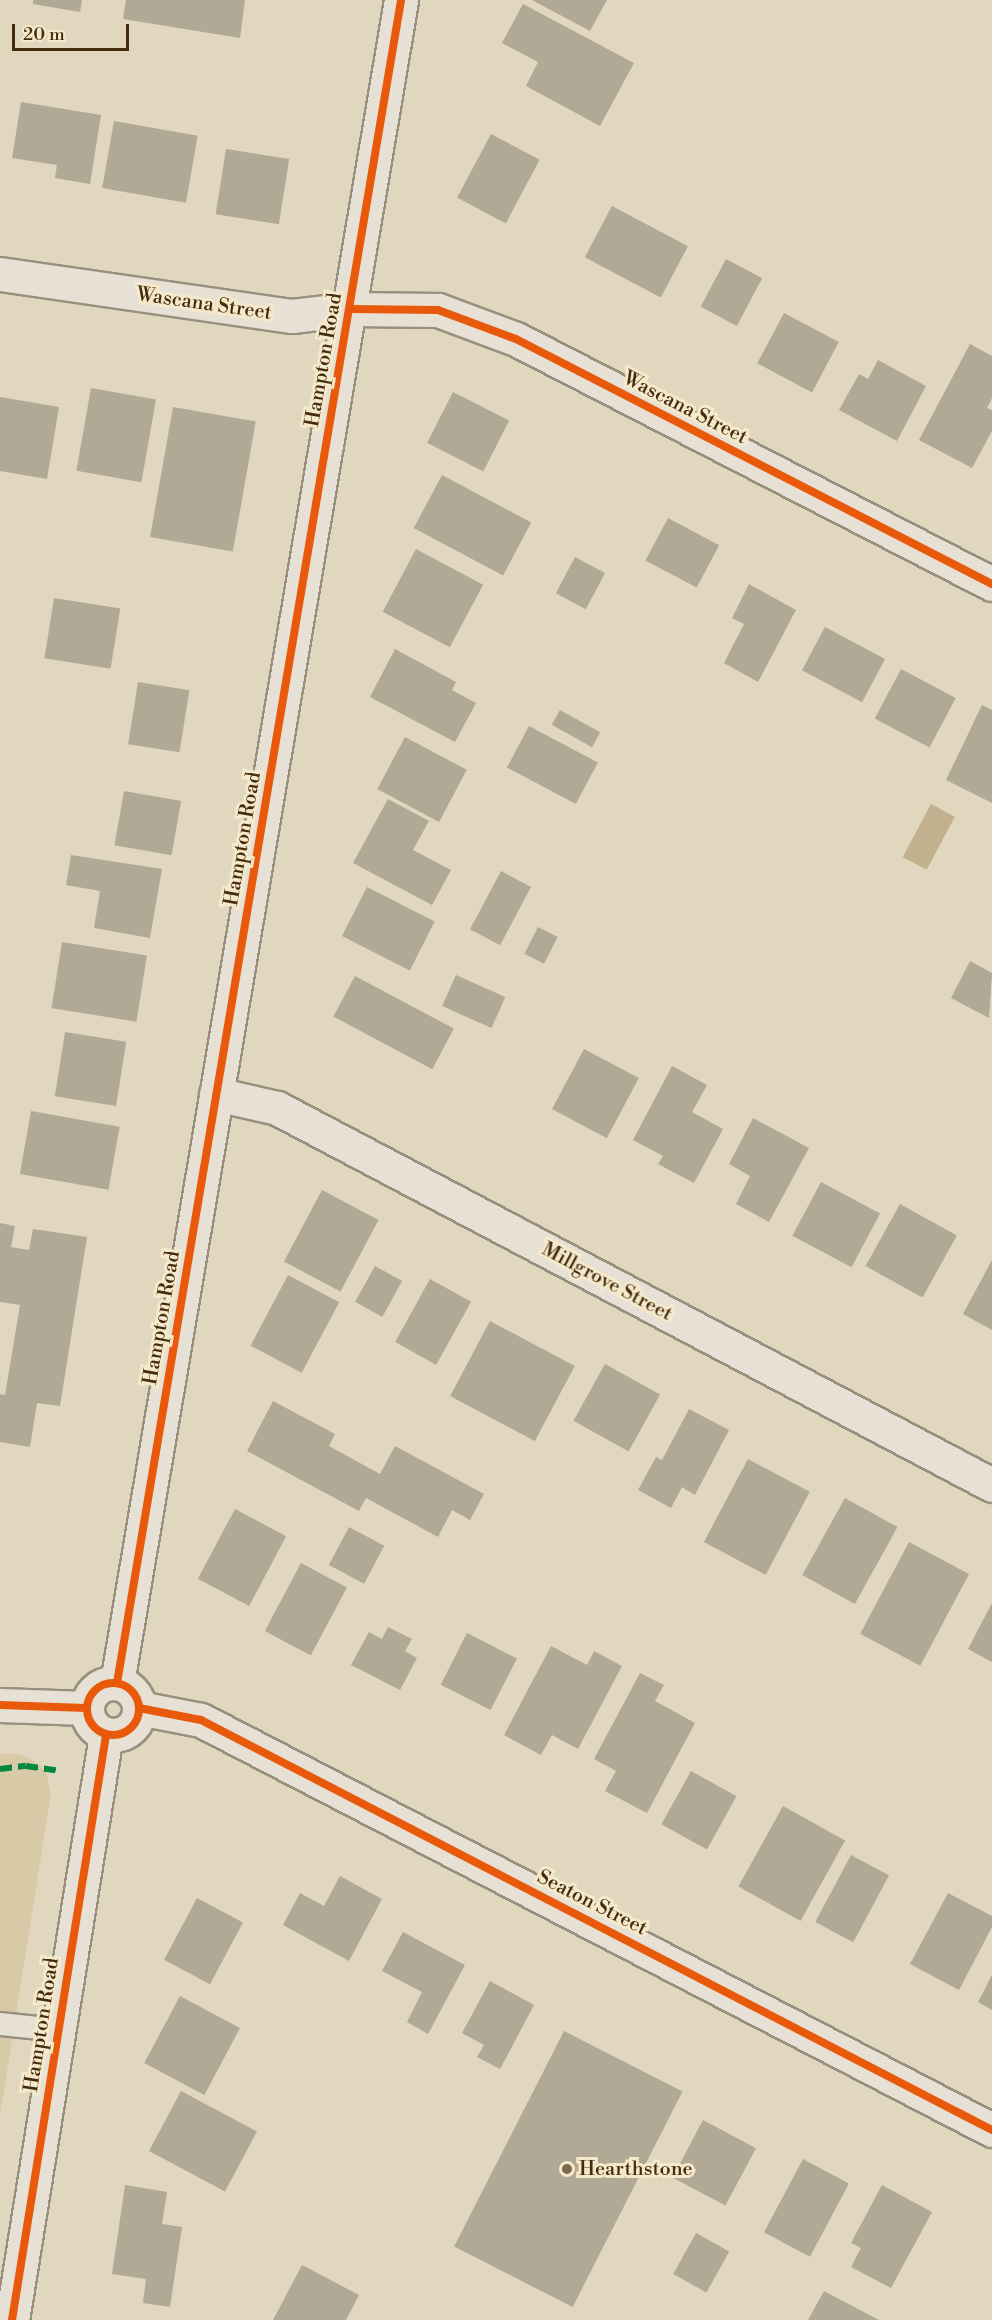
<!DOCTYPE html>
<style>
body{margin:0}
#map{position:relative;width:992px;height:2320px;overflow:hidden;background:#e1d7be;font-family:"Libre Bodoni",serif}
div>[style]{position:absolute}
.green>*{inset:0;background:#d9caa7}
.water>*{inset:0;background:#c2b18e;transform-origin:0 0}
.building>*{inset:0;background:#b1a896;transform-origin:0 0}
.roads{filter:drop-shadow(2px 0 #98907e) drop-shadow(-2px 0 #98907e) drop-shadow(0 2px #98907e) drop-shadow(0 -2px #98907e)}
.service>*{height:22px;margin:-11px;padding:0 11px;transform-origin:11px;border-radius:11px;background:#e7e1d5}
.minor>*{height:33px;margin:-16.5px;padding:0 16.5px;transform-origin:16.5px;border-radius:16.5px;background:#e7e1d5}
.minor>.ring{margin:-16.5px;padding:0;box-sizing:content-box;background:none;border:33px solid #e7e1d5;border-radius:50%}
.quiet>*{height:6px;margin-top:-3px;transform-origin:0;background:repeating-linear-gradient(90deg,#00873e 0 12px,transparent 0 18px)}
.cycleway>*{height:8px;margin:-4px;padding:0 4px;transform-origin:4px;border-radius:4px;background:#e8590c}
.cycleway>.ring{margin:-4px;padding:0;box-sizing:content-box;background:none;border:8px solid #e8590c;border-radius:50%}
.dots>*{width:16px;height:16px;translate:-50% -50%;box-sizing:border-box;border:3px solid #f5e9cc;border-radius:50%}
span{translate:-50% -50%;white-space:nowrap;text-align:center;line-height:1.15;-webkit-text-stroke:6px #f5e9cc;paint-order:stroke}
.street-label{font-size:20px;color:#452c0e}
.poi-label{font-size:20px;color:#452c0e}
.left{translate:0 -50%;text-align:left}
.scale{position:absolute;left:12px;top:24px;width:117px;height:27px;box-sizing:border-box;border:3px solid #452c0e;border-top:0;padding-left:8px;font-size:18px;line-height:21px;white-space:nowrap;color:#452c0e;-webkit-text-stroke:4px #f5e9cc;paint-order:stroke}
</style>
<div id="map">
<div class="green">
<div style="clip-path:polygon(0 1754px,20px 1754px,39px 1764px,46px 1772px,51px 1794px,0 2115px)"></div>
</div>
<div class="water">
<div style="left:931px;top:804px;width:27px;height:60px;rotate:28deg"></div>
</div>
<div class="building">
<div style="clip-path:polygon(33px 0,82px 0,80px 12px,33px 4px)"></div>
<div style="clip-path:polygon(126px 0,245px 0,240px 38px,123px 19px)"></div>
<div style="clip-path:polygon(532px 0,607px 0,590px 31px)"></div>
<div style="clip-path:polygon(523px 4px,634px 63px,600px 126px,526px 86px,538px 62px,502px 43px)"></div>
<div style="clip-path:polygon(21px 102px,101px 115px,90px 184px,55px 178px,57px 165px,12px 158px)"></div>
<div style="left:114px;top:121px;width:85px;height:68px;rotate:10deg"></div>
<div style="left:491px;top:134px;width:55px;height:72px;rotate:28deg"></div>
<div style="left:226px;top:149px;width:64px;height:66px;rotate:9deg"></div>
<div style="left:612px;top:206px;width:86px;height:58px;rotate:28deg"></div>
<div style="left:726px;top:259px;width:41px;height:54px;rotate:28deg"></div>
<div style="left:784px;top:313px;width:62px;height:57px;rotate:28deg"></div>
<div style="clip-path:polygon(970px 344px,992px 356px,992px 398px,987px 408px,992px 410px,992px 431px,972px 468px,919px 440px)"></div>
<div style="clip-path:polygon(878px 360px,926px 386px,897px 441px,839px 410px,859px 374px,868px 379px)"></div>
<div style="left:91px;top:388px;width:66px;height:84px;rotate:10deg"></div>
<div style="left:453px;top:392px;width:63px;height:57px;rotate:27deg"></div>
<div style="clip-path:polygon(0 397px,59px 407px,47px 479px,0 471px)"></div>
<div style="left:173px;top:407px;width:84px;height:132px;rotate:10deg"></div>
<div style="left:442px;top:475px;width:101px;height:60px;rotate:28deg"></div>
<div style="left:668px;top:518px;width:58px;height:48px;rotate:28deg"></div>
<div style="left:416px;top:549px;width:76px;height:71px;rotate:28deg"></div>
<div style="left:575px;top:557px;width:34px;height:41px;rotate:28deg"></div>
<div style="clip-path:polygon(749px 584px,796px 610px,758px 682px,724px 663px,744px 624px,732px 618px)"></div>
<div style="left:54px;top:598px;width:67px;height:61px;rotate:9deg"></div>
<div style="left:825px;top:627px;width:68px;height:49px;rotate:28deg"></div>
<div style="clip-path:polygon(395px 649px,456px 682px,452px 690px,476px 703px,455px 742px,370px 697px)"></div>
<div style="left:901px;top:669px;width:62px;height:56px;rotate:28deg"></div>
<div style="left:138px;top:682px;width:52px;height:63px;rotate:9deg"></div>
<div style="clip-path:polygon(982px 705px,992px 710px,992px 803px,946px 780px)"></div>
<div style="left:560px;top:710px;width:46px;height:17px;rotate:29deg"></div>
<div style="left:529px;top:726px;width:78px;height:47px;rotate:28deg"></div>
<div style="left:405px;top:737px;width:70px;height:59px;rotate:28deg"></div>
<div style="left:124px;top:791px;width:58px;height:55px;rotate:10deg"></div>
<div style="clip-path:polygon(388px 799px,429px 821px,413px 850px,451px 870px,432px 905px,353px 863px)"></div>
<div style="clip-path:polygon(71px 855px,162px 869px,150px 938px,94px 928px,100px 891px,66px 885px)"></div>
<div style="left:501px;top:871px;width:34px;height:66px;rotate:28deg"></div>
<div style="left:367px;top:887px;width:76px;height:55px;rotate:27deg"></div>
<div style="left:538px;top:927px;width:22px;height:30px;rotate:27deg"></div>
<div style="left:62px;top:942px;width:86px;height:67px;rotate:9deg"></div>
<div style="clip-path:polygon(970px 961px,992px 973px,989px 1018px,951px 998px)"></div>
<div style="left:456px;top:975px;width:54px;height:34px;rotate:24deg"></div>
<div style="left:355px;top:976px;width:112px;height:46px;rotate:28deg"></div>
<div style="left:65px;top:1032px;width:62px;height:65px;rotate:9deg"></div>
<div style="left:584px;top:1049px;width:62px;height:68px;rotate:28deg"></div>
<div style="clip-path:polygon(672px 1066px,707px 1085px,692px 1112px,723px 1129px,694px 1183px,658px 1164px,663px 1156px,633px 1140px)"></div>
<div style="left:31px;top:1111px;width:90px;height:64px;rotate:10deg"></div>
<div style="clip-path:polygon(753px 1118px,809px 1148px,769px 1222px,736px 1204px,750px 1176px,729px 1164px)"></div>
<div style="left:821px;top:1182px;width:67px;height:61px;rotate:28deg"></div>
<div style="left:322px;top:1190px;width:64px;height:81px;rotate:28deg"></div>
<div style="left:900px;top:1204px;width:65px;height:71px;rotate:29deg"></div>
<div style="clip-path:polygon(0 1223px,15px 1226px,11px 1247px,29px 1250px,33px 1229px,87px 1237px,60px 1406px,37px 1403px,30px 1447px,0 1442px,0 1394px,5px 1395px,20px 1305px,0 1302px)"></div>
<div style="clip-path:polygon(992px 1260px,992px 1330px,963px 1314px)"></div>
<div style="left:375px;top:1266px;width:31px;height:41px;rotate:29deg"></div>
<div style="left:288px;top:1275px;width:58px;height:80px;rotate:28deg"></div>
<div style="left:430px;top:1279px;width:47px;height:72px;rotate:29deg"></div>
<div style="left:490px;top:1321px;width:96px;height:85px;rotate:28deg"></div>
<div style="left:605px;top:1364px;width:63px;height:65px;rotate:29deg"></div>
<div style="clip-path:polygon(273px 1401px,335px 1434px,329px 1446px,380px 1474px,395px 1446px,484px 1494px,470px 1520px,452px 1510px,438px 1537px,366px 1498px,359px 1511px,247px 1451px)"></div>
<div style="clip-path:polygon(689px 1409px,729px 1430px,695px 1495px,682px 1487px,671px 1508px,638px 1490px,656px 1457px,662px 1460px)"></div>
<div style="left:748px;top:1459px;width:70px;height:94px;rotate:28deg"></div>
<div style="left:845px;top:1498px;width:60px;height:88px;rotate:29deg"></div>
<div style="left:235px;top:1509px;width:58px;height:79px;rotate:28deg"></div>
<div style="left:349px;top:1527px;width:40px;height:43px;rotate:28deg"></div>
<div style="left:909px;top:1542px;width:68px;height:104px;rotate:28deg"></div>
<div style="left:301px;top:1563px;width:52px;height:77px;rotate:28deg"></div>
<div style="clip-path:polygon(992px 1603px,992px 1662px,968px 1649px)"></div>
<div style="clip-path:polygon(388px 1627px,412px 1639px,405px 1651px,417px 1658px,400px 1690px,351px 1665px,369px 1632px,382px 1639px)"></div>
<div style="left:467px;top:1633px;width:56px;height:58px;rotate:27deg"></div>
<div style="clip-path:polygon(551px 1646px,587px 1665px,594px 1651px,622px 1666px,578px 1749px,552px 1735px,541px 1755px,504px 1735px)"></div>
<div style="clip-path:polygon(640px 1673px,664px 1685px,655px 1701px,695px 1723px,647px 1813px,605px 1791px,616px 1771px,594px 1759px)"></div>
<div style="left:691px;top:1771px;width:52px;height:61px;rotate:29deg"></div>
<div style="left:783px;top:1806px;width:71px;height:92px;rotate:29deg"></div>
<div style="left:851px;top:1855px;width:43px;height:76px;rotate:28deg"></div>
<div style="clip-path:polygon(340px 1876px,382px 1899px,349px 1961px,283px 1925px,300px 1893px,324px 1906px)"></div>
<div style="clip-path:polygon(948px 1893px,992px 1916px,992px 1927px,959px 1990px,910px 1964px)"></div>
<div style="left:197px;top:1898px;width:52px;height:70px;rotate:28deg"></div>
<div style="clip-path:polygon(403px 1932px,465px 1965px,428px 2034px,407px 2022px,422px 1992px,382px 1971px)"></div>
<div style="clip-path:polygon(992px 1975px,992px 2010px,978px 2002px)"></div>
<div style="clip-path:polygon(490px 1981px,534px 2005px,500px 2069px,477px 2057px,484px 2045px,462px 2033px)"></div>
<div style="left:180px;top:1996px;width:68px;height:76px;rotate:28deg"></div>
<div style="left:564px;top:2031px;width:133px;height:242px;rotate:27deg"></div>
<div style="left:181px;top:2091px;width:86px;height:68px;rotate:28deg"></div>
<div style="left:703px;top:2120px;width:60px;height:65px;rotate:28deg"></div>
<div style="left:803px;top:2159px;width:52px;height:83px;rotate:28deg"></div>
<div style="clip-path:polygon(125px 2185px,167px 2192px,162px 2224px,182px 2227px,170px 2307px,143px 2303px,146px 2279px,112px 2274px)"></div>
<div style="clip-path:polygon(882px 2185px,932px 2212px,891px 2288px,851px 2267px,861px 2248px,851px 2243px)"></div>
<div style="left:696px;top:2233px;width:38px;height:47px;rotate:29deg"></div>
<div style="clip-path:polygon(302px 2265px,359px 2295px,346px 2320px,273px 2320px)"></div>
<div style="clip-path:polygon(824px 2291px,879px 2320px,808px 2320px)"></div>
</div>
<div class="roads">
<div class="service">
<div style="left:0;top:2024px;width:58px;rotate:5.9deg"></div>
</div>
<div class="minor">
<div style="left:0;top:274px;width:295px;rotate:8.2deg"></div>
<div style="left:292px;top:316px;width:58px;rotate:-6.9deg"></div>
<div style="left:350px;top:309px;width:88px;rotate:0.7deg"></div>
<div style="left:438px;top:310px;width:83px;rotate:20.4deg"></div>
<div style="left:516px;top:339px;width:535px;rotate:27.24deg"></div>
<div style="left:216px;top:1094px;width:63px;rotate:12.9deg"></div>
<div style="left:277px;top:1108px;width:808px;rotate:27.8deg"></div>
<div class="ring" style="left:87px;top:1683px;width:19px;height:19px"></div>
<div style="left:117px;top:1683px;width:1707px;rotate:-80.42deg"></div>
<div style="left:0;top:1705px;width:86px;rotate:2deg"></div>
<div style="left:139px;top:1708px;width:63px;rotate:11deg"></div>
<div style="left:201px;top:1720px;width:891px;rotate:27.4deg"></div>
<div style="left:12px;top:2320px;width:593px;rotate:-80.87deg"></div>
</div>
</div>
<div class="quiet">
<div style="left:0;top:1769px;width:26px;rotate:-7deg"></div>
<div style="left:26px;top:1766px;width:30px;rotate:8deg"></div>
</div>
<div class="cycleway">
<div style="left:350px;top:309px;width:88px;rotate:0.7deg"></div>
<div style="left:438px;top:310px;width:83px;rotate:20.4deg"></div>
<div style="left:516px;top:339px;width:535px;rotate:27.24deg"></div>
<div class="ring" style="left:87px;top:1683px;width:44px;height:44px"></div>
<div style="left:117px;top:1683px;width:1707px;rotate:-80.42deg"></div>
<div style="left:0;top:1705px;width:86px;rotate:2deg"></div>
<div style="left:139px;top:1708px;width:63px;rotate:11deg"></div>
<div style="left:201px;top:1720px;width:891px;rotate:27.4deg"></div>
<div style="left:12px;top:2320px;width:593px;rotate:-80.87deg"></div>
</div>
<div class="dots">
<div style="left:567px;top:2169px;background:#7c684c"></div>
</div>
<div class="street-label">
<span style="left:204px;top:304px;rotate:8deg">Wascana Street</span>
<span style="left:324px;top:360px;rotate:-80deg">Hampton Road</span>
<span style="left:685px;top:408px;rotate:27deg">Wascana Street</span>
<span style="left:243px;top:839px;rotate:-80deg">Hampton Road</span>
<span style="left:607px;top:1282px;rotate:28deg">Millgrove Street</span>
<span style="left:162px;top:1318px;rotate:-80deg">Hampton Road</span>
<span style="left:592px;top:1903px;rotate:27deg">Seaton Street</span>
<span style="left:42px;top:2025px;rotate:-81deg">Hampton Road</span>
</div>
<div class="poi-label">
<span class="left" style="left:579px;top:2169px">Hearthstone</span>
</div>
<div class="scale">20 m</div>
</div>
